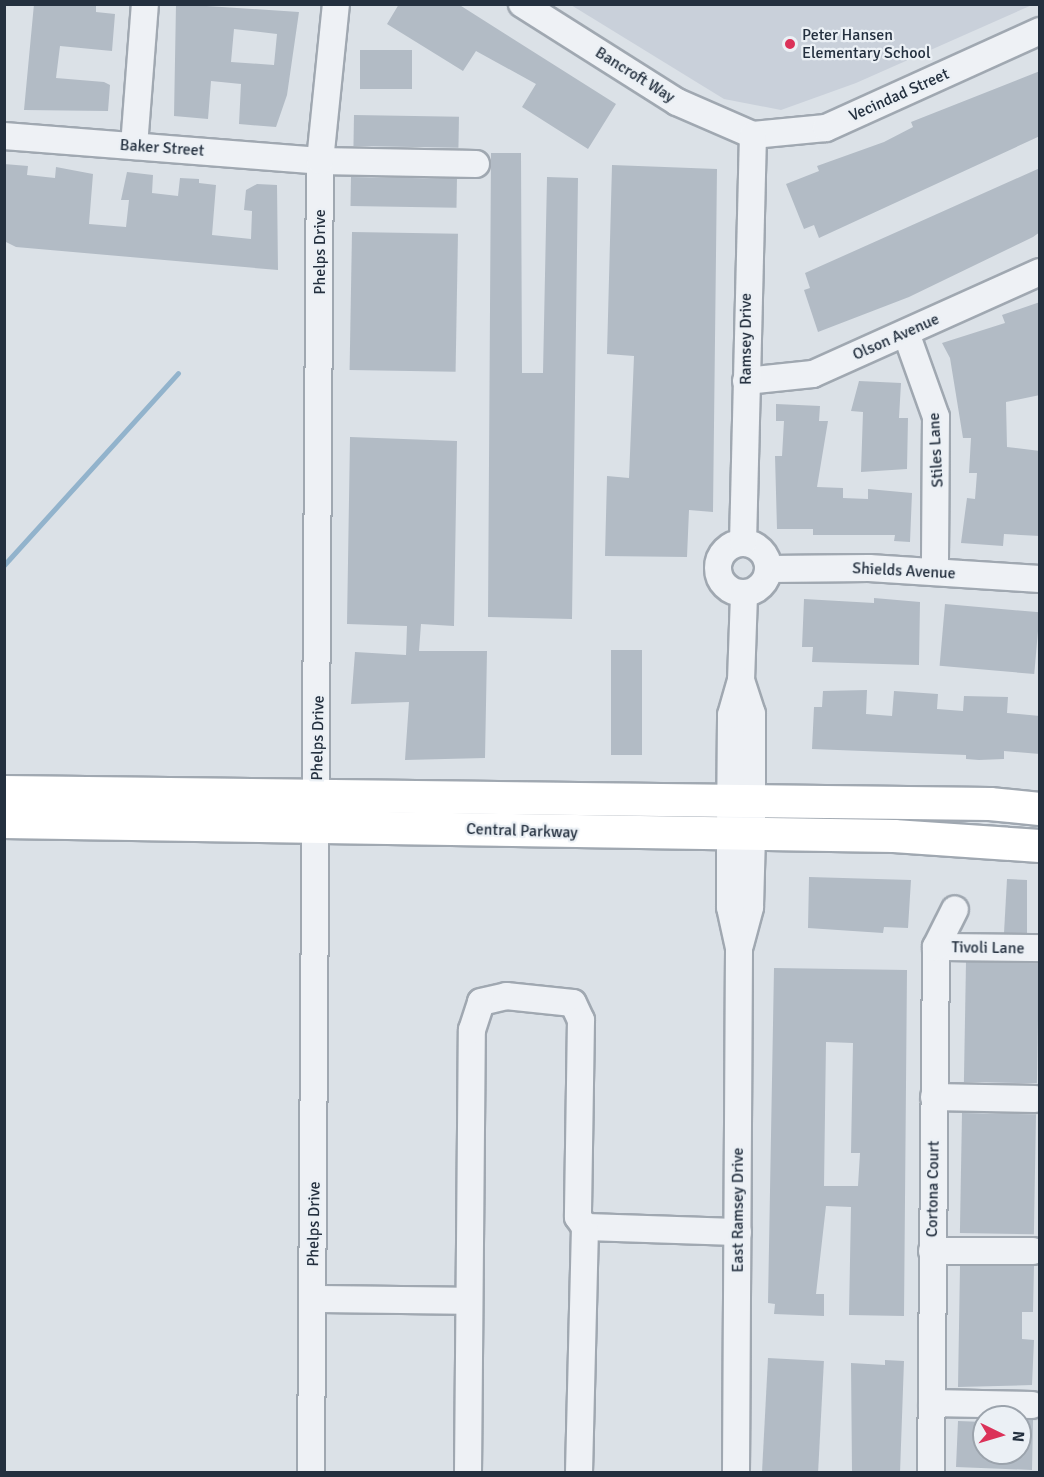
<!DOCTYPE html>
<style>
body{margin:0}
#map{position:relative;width:1044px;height:1477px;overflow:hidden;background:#dbe1e7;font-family:Signika,sans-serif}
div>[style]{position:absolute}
.built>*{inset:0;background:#c9d0da}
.stream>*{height:5px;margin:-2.5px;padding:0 2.5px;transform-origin:2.5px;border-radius:2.5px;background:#92b3cc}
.building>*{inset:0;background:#b2bbc5;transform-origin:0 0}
.roads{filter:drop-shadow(2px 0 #a0a8b1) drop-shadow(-2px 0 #a0a8b1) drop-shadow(0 2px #a0a8b1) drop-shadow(0 -2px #a0a8b1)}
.minor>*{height:26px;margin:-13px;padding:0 13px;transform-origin:13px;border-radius:13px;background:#eef1f5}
.minor>.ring{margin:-13px;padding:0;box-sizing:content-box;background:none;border:26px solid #eef1f5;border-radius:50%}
.major>*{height:32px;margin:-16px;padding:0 16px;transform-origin:16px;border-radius:16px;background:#fff}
.dots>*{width:16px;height:16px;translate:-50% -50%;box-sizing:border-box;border:3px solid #ebf0f5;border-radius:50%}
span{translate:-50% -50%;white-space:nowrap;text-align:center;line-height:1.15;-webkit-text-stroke:4.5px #ebf0f5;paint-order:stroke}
.poi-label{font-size:16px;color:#24303f}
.left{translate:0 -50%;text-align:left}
.street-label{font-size:16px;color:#24303f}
.frame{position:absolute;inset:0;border:6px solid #24303f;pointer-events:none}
.north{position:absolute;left:972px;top:1405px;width:60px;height:60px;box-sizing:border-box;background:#ebf0f5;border:2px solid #9ba3ac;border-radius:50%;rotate:95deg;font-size:16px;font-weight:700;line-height:24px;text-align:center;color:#24303f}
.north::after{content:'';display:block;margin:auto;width:21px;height:27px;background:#db3259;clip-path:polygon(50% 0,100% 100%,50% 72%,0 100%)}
</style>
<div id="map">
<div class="built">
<div style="clip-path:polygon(571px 5px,1032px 5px,856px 83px,781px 110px,724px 99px)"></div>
</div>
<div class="stream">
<div style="left:4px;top:565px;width:259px;rotate:-47.8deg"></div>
</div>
<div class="building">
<div style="clip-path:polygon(34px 4px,96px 4px,96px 12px,115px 14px,112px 51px,60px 46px,56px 78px,104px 82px,110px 85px,108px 111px,24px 110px)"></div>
<div style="clip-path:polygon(evenodd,176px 4px,299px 12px,287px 95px,276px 127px,239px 124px,241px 84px,211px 81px,208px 119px,174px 116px,176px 4px,234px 29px,277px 34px,274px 65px,231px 62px,234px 29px)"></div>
<div style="clip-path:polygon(399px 4px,458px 4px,616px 104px,588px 149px,522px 107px,536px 84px,476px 51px,463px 71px,387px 24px)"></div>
<div style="left:360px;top:50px;width:52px;height:39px"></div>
<div style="clip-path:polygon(1040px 71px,1040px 136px,819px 238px,814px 225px,804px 229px,786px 184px,819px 171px,817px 166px,884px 142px,913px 127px,911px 122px)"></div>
<div style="left:354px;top:115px;width:105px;height:31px;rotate:1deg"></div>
<div style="clip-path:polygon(491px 153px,521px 153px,522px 373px,543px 373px,547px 177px,578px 178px,572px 619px,488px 617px)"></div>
<div style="clip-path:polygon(4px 164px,28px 166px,27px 175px,55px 178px,56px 167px,93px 174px,89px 224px,126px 227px,129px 200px,121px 200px,127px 172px,153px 175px,152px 193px,178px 196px,180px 178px,199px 179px,199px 183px,216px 185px,212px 235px,251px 239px,252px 211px,244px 210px,246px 190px,257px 184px,277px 185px,278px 270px,16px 247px,4px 241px)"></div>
<div style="clip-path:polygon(612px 165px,717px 169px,713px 512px,689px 510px,687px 557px,605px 556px,607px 476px,629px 478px,634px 356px,607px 354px)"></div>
<div style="clip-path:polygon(1040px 168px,1040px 232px,1033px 237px,909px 297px,818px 332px,804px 290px,810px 288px,805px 273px)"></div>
<div style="left:351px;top:177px;width:106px;height:29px;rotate:1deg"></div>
<div style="left:352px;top:232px;width:106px;height:138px;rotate:1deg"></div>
<div style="clip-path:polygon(1040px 302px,1040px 395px,1006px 402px,1007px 447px,1040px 451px,1040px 536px,1004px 534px,1003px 546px,961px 543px,967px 498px,975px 499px,977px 473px,969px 473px,971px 438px,963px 438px,950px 358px,942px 343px,1005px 323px,1002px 315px)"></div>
<div style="clip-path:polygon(859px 381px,901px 383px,899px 418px,908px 418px,907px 469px,861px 472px,863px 412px,851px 411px)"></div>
<div style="clip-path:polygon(776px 404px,820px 406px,819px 421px,828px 421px,817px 487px,843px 488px,843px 498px,868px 499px,868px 489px,912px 493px,910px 542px,894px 541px,895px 535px,813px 535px,813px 529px,777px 529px,775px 456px,782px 456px,784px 421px,776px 421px)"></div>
<div style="clip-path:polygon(350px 437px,457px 441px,454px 626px,421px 624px,419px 651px,487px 651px,485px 758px,405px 760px,409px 702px,351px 704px,355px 652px,406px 655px,407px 626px,347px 624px)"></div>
<div style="clip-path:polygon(874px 598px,920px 602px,919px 665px,812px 662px,813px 647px,802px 647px,804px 599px,874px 603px)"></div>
<div style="left:945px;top:604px;width:95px;height:62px;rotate:5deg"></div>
<div style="left:611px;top:650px;width:31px;height:105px"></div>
<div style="clip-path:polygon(867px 690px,866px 714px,892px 716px,894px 691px,938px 694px,937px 709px,963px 711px,964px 696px,1008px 697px,1007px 713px,1040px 716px,1040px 754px,1004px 751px,1004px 759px,979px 760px,966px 759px,966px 755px,812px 749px,814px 707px,822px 707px,823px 691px)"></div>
<div style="clip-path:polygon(809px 877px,911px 880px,908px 928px,884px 927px,883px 933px,808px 928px)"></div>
<div style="clip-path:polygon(1007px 879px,1027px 880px,1027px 933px,1004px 933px)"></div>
<div style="left:966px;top:962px;width:73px;height:120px;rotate:1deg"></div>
<div style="clip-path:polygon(evenodd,774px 968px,907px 970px,904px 1316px,849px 1315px,851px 1207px,826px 1206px,816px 1294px,824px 1294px,824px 1316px,774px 1314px,775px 1304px,768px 1303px,774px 968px,826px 1042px,853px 1043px,851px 1153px,860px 1153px,858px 1186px,824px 1186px,826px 1042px)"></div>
<div style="left:962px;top:1113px;width:74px;height:120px;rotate:1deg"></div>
<div style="clip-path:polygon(960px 1266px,1034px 1266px,1033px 1312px,1022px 1312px,1022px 1339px,1034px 1340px,1032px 1385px,958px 1387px)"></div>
<div style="left:768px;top:1358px;width:56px;height:115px;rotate:3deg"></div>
<div style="clip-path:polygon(885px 1360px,904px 1361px,900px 1473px,852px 1473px,851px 1363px,885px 1365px)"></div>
<div style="clip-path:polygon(1020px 1420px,1033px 1420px,1032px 1470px,956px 1467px,958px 1421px,984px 1422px,984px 1453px,1020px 1453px)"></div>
</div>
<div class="roads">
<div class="minor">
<div style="left:522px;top:4px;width:183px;rotate:32.3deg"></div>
<div style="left:677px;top:102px;width:83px;rotate:23.5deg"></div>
<div style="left:753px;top:135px;width:73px;rotate:-5.5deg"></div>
<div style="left:826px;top:128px;width:235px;rotate:-24.4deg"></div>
<div style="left:4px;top:136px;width:317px;rotate:4.5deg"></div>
<div style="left:320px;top:161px;width:156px;rotate:1.1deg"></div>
<div style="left:134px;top:146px;width:142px;rotate:-85.6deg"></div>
<div style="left:906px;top:333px;width:89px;rotate:70.3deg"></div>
<div style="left:936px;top:417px;width:155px;rotate:90.4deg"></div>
<div style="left:746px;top:381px;width:67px;rotate:-6deg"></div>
<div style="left:813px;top:374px;width:249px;rotate:-24.2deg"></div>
<div class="ring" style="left:718px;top:543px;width:24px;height:24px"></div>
<div style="left:743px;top:543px;width:408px;rotate:-88.6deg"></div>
<div style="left:769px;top:569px;width:100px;rotate:-0.6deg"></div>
<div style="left:869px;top:568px;width:171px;rotate:3.7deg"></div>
<div style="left:740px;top:945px;width:39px;rotate:-75deg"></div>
<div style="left:750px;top:907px;width:73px;rotate:-88.4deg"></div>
<div style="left:752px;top:834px;width:120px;rotate:-90deg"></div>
<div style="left:752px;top:714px;width:35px;rotate:-108deg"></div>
<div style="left:741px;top:681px;width:87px;rotate:-88deg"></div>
<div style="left:936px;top:947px;width:103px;rotate:0.6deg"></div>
<div style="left:934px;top:1097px;width:101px;rotate:1.1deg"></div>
<div style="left:585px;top:1227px;width:153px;rotate:1.9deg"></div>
<div style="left:932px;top:1251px;width:101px"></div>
<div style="left:313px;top:1299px;width:156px;rotate:0.7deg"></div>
<div style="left:932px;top:1403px;width:100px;rotate:1.1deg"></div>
<div style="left:311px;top:1472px;width:1311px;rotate:-89.61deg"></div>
<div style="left:320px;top:161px;width:158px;rotate:-84.2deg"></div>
<div style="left:468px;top:1472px;width:442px;rotate:-89.5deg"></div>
<div style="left:472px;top:1030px;width:29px;rotate:-72deg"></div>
<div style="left:481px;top:1002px;width:26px;rotate:-13deg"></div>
<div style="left:506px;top:996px;width:67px;rotate:6deg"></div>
<div style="left:573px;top:1003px;width:19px;rotate:65deg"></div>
<div style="left:581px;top:1020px;width:197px;rotate:90.9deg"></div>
<div style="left:578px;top:1217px;width:12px;rotate:55deg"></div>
<div style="left:585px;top:1227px;width:245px;rotate:91.4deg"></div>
<div style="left:736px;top:1472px;width:524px;rotate:-89.67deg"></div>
<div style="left:739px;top:948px;width:42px;rotate:-102.4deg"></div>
<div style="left:730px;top:907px;width:73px;rotate:-90deg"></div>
<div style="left:730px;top:834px;width:119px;rotate:-89.5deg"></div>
<div style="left:731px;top:715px;width:35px;rotate:-74deg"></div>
<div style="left:931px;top:1472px;width:525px;rotate:-89.45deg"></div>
<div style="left:936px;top:947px;width:42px;rotate:-63.4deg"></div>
</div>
<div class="major">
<div style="left:4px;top:792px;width:986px;rotate:0.7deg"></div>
<div style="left:990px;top:804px;width:50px;rotate:5.7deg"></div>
<div style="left:4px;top:822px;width:890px;rotate:0.9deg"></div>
<div style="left:894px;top:836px;width:146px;rotate:3.9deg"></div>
</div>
</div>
<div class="dots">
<div style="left:790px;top:44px;background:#db3259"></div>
</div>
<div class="poi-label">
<span class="left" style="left:802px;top:44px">Peter Hansen<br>Elementary School</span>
</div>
<div class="street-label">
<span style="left:635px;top:75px;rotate:32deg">Bancroft Way</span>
<span style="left:899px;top:95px;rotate:-24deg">Vecindad Street</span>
<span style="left:162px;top:148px;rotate:4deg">Baker Street</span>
<span style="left:320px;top:252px;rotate:-90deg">Phelps Drive</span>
<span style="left:896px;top:337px;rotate:-24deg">Olson Avenue</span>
<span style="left:746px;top:339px;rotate:-90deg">Ramsey Drive</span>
<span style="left:936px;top:450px;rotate:-93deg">Stiles Lane</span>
<span style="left:904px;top:571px;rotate:3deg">Shields Avenue</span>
<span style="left:318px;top:738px;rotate:-89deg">Phelps Drive</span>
<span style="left:522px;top:831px;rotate:2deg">Central Parkway</span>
<span style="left:988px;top:948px;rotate:1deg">Tivoli Lane</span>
<span style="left:933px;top:1189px;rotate:-89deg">Cortona Court</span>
<span style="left:738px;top:1210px;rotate:-90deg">East Ramsey Drive</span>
<span style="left:314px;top:1224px;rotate:-89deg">Phelps Drive</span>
</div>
<div class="frame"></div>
<div class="north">N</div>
</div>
